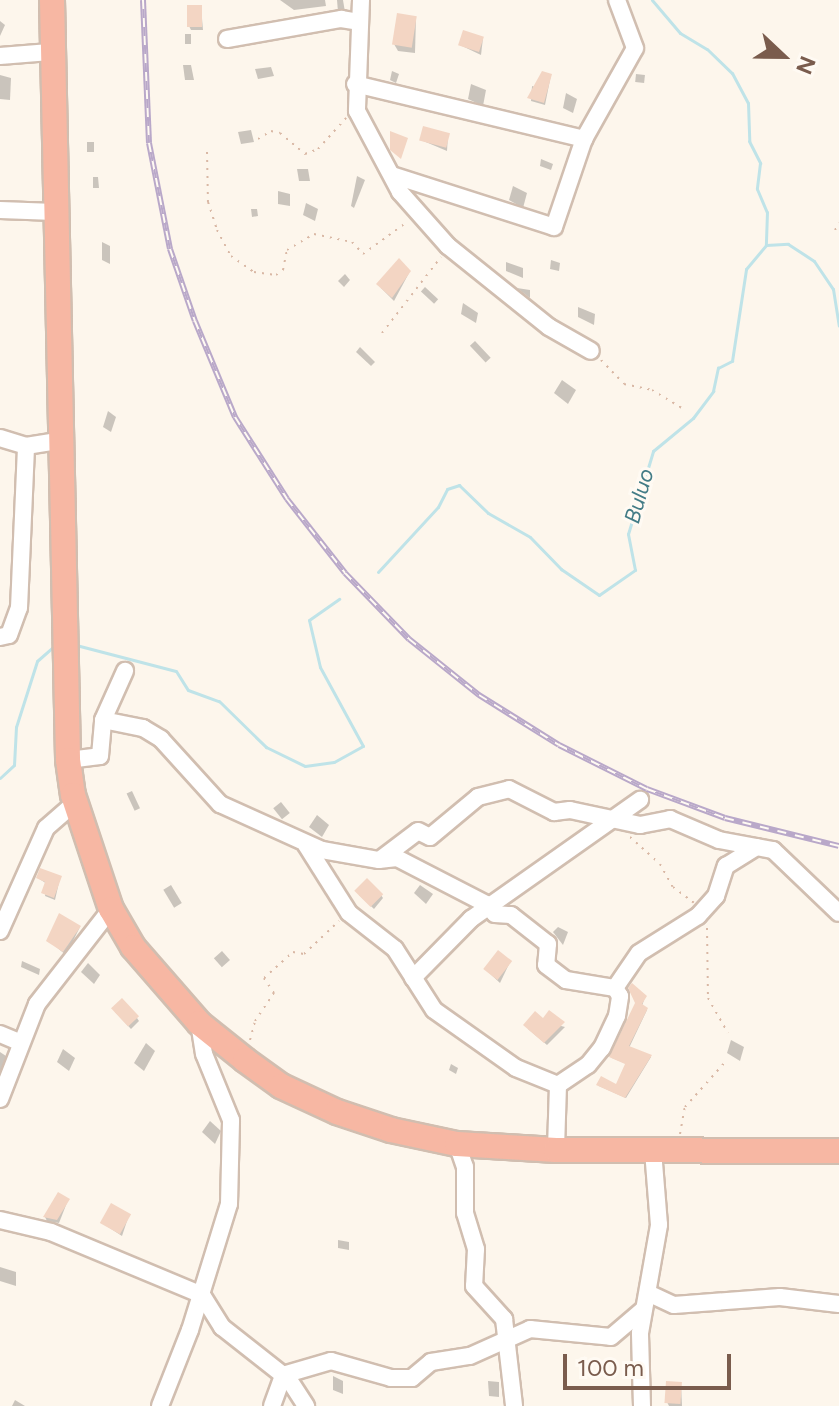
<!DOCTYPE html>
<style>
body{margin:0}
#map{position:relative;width:839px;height:1406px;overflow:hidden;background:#fdf6ec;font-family:Figtree,sans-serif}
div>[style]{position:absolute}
.shadow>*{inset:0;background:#0003;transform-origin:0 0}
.stream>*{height:3px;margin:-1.5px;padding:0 1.5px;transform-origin:1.5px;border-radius:1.5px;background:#bfe3e8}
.building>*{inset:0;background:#f3d5c3;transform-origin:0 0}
.path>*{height:2px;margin-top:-1px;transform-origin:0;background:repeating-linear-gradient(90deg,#d9b8a5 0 2px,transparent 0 8px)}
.roads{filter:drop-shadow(2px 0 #d1beb0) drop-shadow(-2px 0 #d1beb0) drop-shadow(0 2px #d1beb0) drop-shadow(0 -2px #d1beb0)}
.minor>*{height:16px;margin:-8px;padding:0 8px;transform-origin:8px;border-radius:8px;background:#fff}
.highway>*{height:24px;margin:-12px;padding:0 12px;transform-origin:12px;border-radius:12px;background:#f7b7a3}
.rail>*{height:6px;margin-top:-3px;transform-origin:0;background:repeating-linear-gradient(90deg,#fffaf3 0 9px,#b9a8c9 0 18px);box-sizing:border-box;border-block:2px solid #b9a8c9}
span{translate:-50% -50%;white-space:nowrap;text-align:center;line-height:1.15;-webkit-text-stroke:6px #fffaf3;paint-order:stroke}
.water-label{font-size:22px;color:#437c86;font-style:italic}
.north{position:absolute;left:743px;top:16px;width:80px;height:80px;-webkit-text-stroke:6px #fffaf3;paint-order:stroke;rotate:112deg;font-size:22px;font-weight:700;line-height:32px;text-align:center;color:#7a5c4d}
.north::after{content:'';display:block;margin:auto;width:28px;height:36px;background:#7a5c4d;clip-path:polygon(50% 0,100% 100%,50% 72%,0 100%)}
.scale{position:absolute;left:563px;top:1354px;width:168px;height:36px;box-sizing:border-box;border:4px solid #7a5c4d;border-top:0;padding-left:10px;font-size:24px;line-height:28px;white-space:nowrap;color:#7a5c4d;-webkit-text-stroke:6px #fffaf3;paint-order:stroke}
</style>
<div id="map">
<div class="shadow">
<div style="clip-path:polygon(280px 0,325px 0,326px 6px,294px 10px)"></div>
<div style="clip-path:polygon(337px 0,343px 0,345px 12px,338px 12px)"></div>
<div style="clip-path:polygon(201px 7px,203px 30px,191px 30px,189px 26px)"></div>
<div style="clip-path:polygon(416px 18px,415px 53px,398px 51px,394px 44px)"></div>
<div style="clip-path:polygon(0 21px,5px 25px,0 36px)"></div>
<div style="left:185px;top:34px;width:6px;height:10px"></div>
<div style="clip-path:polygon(483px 38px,481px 55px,460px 45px)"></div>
<div style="clip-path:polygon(183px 65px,191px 65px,194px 80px,185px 80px)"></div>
<div style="clip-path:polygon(271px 67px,274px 76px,258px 79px,255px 69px)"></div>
<div style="clip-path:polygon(392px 71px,399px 74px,396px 83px,390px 80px)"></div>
<div style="left:636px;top:74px;width:9px;height:8px;rotate:6deg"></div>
<div style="clip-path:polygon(0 75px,11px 78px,10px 100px,0 99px)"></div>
<div style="clip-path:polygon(551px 75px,545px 105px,531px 101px,532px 86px,539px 88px)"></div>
<div style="clip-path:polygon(471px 84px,486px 90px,483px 106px,468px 99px)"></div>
<div style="clip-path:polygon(566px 93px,577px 99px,573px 113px,563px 108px)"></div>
<div style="clip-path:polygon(251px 130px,254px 142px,241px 144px,238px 132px)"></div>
<div style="clip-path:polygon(448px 135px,447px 151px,421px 140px)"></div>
<div style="left:87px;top:142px;width:7px;height:10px"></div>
<div style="clip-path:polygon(541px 159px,553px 164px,551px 170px,540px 166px)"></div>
<div style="clip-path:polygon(297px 169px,308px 169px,310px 181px,299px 181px)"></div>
<div style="clip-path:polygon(357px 176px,365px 180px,354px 208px,351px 206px)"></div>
<div style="clip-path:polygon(93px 177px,98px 177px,99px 188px,93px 188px)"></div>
<div style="clip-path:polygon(513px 186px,527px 193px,523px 208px,509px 200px)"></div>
<div style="clip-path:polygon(278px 191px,290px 194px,290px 206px,278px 204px)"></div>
<div style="clip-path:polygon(306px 203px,318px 209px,315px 221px,303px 215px)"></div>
<div style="clip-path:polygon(251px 209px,257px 209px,258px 216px,252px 217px)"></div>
<div style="clip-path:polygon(102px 242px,110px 246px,110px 264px,102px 260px)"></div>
<div style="clip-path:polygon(551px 260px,560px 263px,559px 271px,550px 269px)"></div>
<div style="clip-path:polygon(506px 262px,523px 268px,523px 278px,506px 271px)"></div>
<div style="clip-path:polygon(409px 273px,394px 301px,381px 288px)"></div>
<div style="clip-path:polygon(345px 274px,350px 280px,344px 287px,338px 281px)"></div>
<div style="left:425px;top:287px;width:18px;height:6px;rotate:43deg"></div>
<div style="clip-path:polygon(517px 288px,530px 290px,530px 298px)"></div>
<div style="clip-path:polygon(463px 303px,478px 313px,476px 323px,461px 314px)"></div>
<div style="clip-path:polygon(578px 307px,595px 314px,594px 325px,578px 317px)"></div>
<div style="left:475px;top:341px;width:23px;height:7px;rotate:47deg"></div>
<div style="clip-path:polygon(360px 347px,375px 362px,371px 366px,356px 352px)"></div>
<div style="clip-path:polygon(562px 380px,576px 390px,568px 404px,554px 393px)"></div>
<div style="clip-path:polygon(108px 411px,116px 417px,111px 432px,103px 427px)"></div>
<div style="left:132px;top:791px;width:19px;height:6px;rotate:65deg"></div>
<div style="left:281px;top:802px;width:14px;height:10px;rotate:51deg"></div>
<div style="clip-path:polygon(317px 815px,329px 825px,322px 837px,309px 827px)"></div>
<div style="clip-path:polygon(38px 878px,60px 878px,55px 900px,45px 896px,47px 884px)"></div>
<div style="left:171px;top:885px;width:21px;height:9px;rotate:59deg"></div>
<div style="clip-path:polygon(420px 885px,433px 894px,426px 904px,414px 893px)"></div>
<div style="clip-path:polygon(359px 895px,381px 895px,383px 898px,374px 909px)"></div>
<div style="clip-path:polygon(80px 927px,66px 955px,49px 941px)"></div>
<div style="clip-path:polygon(558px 927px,568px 932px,563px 945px,553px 932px)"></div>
<div style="left:222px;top:951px;width:12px;height:11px;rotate:48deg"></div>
<div style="clip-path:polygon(22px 961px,40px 969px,39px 975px,21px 967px)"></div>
<div style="clip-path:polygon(510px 962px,500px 983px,486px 970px)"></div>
<div style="clip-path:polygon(88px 963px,100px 975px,94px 984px,81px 972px)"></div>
<div style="clip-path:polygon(645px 997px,642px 1006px,647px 1010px,629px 1048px,651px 1057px,626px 1098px,599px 1086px,617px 1086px,627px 1064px,612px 1058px,637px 1003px)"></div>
<div style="clip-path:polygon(115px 1012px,137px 1018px,139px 1021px,131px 1029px)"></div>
<div style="clip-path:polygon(543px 1021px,565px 1027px,547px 1045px,528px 1029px)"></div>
<div style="clip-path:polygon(731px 1040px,744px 1047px,740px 1061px,727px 1053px)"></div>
<div style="clip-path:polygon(146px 1043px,155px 1051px,144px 1071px,134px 1063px)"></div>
<div style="clip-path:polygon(63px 1049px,75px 1058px,69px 1071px,57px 1062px)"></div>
<div style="clip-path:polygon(0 1052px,6px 1056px,0 1072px)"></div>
<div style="clip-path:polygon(451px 1064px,458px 1068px,456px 1074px,449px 1070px)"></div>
<div style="clip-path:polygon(210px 1121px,221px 1131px,215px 1144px,202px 1132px)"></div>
<div style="clip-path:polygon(68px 1200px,59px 1223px,47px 1221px,45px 1217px)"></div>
<div style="clip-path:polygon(129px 1215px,122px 1236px,102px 1223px)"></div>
<div style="clip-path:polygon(338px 1240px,349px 1242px,349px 1250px,338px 1248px)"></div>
<div style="clip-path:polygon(0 1267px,16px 1272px,16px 1286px,0 1281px)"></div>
<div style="clip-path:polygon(333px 1376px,343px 1381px,343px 1394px,333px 1390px)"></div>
<div style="clip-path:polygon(488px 1381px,499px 1382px,499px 1397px,489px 1396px)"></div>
<div style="clip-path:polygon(681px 1384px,682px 1406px,669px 1406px,667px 1402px)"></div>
<div style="clip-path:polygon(15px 1400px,25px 1406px,12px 1406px)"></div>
</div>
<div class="stream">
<div style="left:652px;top:0;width:43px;rotate:49.7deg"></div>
<div style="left:680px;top:33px;width:31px;rotate:31deg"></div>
<div style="left:707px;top:49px;width:35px;rotate:44deg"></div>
<div style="left:732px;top:73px;width:34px;rotate:62deg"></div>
<div style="left:748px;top:103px;width:38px;rotate:88deg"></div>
<div style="left:749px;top:141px;width:25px;rotate:63deg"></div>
<div style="left:760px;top:163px;width:26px;rotate:97deg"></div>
<div style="left:757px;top:189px;width:25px;rotate:67deg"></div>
<div style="left:767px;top:212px;width:33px;rotate:92deg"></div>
<div style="left:378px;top:572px;width:88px;rotate:-47.3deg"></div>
<div style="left:438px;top:507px;width:20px;rotate:-63deg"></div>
<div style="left:447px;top:489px;width:13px;rotate:-18deg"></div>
<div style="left:459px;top:485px;width:40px;rotate:44deg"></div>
<div style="left:488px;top:513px;width:48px;rotate:29.7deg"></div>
<div style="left:530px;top:537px;width:45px;rotate:45.9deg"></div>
<div style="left:561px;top:569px;width:46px;rotate:34.4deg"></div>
<div style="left:599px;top:595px;width:44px;rotate:-34.8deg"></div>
<div style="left:635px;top:570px;width:37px;rotate:-101deg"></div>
<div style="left:628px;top:534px;width:87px;rotate:-73.2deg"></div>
<div style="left:653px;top:451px;width:52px;rotate:-39.5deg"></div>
<div style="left:693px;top:418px;width:34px;rotate:-53deg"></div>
<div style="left:713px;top:391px;width:24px;rotate:-78deg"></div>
<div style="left:718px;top:368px;width:16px;rotate:-27deg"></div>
<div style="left:732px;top:361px;width:93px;rotate:-81.3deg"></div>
<div style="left:746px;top:269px;width:31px;rotate:-50deg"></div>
<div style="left:766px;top:245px;width:22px;rotate:-3deg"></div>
<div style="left:788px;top:244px;width:31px;rotate:33deg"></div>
<div style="left:814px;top:261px;width:34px;rotate:56deg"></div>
<div style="left:833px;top:289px;width:37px;rotate:81deg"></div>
<div style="left:76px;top:645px;width:103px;rotate:14.6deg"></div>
<div style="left:176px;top:671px;width:22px;rotate:58deg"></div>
<div style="left:188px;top:690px;width:33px;rotate:20deg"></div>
<div style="left:219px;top:701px;width:66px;rotate:44.4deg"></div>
<div style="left:266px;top:747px;width:43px;rotate:26deg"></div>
<div style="left:305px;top:766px;width:29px;rotate:-8deg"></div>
<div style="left:334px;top:762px;width:33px;rotate:-29deg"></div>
<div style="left:363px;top:746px;width:90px;rotate:-118.6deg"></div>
<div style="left:320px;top:667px;width:48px;rotate:-103.2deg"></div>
<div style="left:309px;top:620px;width:37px;rotate:-35deg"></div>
<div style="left:0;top:778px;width:19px;rotate:-43deg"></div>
<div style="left:14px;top:765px;width:38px;rotate:-87deg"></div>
<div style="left:16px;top:727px;width:69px;rotate:-72.3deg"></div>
<div style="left:37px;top:661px;width:21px;rotate:-41deg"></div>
</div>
<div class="building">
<div style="left:187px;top:5px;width:15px;height:22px"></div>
<div style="left:397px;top:13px;width:20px;height:32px;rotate:9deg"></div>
<div style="left:463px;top:30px;width:22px;height:16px;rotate:18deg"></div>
<div style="clip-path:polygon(542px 71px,552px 74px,544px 103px,527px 98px)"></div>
<div style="left:423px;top:126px;width:28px;height:15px;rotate:15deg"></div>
<div style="clip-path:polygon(390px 131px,408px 138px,401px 159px,390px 150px)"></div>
<div style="clip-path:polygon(399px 258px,411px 271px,392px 298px,376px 284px)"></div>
<div style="clip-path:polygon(40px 868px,62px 876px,54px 898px,41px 893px,45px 882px,36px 878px)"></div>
<div style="left:367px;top:878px;width:23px;height:18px;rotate:45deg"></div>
<div style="clip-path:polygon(59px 913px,81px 926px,63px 952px,46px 941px)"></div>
<div style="left:498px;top:950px;width:18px;height:24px;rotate:38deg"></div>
<div style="clip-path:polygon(632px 983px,647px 996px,642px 1004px,648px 1008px,629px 1046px,652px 1055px,625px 1098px,596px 1085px,601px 1076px,616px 1084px,625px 1064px,609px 1057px,635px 1003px,628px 988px)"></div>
<div style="left:122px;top:998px;width:25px;height:15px;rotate:47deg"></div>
<div style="clip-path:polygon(549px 1010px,565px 1022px,544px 1043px,523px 1025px,535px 1011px,543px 1018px)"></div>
<div style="clip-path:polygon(58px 1192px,70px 1199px,57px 1220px,43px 1217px)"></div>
<div style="left:111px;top:1203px;width:23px;height:23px;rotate:29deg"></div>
<div style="left:666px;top:1381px;width:16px;height:22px;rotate:4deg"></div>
</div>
<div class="path">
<div style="left:258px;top:139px;width:15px;rotate:-32deg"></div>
<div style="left:271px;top:131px;width:9px;rotate:13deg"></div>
<div style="left:280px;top:133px;width:33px;rotate:40deg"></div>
<div style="left:305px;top:154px;width:14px;rotate:-21deg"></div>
<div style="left:318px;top:149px;width:42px;rotate:-47.9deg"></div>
<div style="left:207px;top:152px;width:50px;rotate:88.9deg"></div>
<div style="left:208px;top:202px;width:29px;rotate:72deg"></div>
<div style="left:217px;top:230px;width:30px;rotate:62deg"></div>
<div style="left:231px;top:256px;width:28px;rotate:35deg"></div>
<div style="left:254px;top:272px;width:22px;rotate:8deg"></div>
<div style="left:276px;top:275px;width:9px;rotate:-36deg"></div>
<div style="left:283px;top:270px;width:20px;rotate:-79deg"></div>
<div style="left:287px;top:250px;width:31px;rotate:-31deg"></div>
<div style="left:314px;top:234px;width:39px;rotate:12deg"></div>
<div style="left:352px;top:242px;width:16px;rotate:47deg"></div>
<div style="left:363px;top:254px;width:54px;rotate:-36deg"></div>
<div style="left:835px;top:230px;width:8px;rotate:-60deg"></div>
<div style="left:382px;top:333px;width:96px;rotate:-52.2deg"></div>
<div style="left:601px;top:360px;width:33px;rotate:46deg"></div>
<div style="left:624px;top:384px;width:29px;rotate:12deg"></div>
<div style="left:652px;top:390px;width:37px;rotate:31deg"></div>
<div style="left:630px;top:837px;width:40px;rotate:42deg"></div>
<div style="left:660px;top:864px;width:26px;rotate:61deg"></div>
<div style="left:673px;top:887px;width:26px;rotate:37deg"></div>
<div style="left:707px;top:928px;width:70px;rotate:89.2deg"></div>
<div style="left:708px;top:998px;width:40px;rotate:60.3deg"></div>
<div style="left:250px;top:1040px;width:20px;rotate:-75deg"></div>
<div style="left:255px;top:1021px;width:34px;rotate:-56deg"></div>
<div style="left:274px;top:993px;width:18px;rotate:-124deg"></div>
<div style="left:264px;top:978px;width:39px;rotate:-42deg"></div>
<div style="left:293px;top:952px;width:11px;rotate:10deg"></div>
<div style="left:304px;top:954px;width:48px;rotate:-43.3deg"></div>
<div style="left:680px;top:1134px;width:27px;rotate:-80deg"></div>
<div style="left:685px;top:1107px;width:63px;rotate:-48.2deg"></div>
</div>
<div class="roads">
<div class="minor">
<div style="left:361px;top:0;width:111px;rotate:92.1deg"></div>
<div style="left:357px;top:111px;width:92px;rotate:62deg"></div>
<div style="left:400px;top:192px;width:72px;rotate:48.4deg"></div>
<div style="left:448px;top:246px;width:129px;rotate:38.7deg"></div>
<div style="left:549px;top:327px;width:48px;rotate:29.7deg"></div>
<div style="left:227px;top:39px;width:116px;rotate:-10deg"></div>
<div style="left:341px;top:19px;width:18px;rotate:9deg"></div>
<div style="left:0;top:56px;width:50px;rotate:-4.6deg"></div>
<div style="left:355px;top:84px;width:236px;rotate:13.5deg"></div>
<div style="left:584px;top:139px;width:104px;rotate:-60.7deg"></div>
<div style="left:635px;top:48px;width:51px;rotate:-110.6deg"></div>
<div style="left:392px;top:175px;width:170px;rotate:17.8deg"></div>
<div style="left:554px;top:227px;width:93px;rotate:-71.2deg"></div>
<div style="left:0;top:210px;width:55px;rotate:2.1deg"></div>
<div style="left:0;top:438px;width:27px;rotate:17deg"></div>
<div style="left:26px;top:446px;width:32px;rotate:-9deg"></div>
<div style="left:0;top:637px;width:9px;rotate:-13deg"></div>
<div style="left:9px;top:635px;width:29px;rotate:-70deg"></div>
<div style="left:19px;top:608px;width:162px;rotate:-87.5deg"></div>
<div style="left:103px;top:720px;width:41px;rotate:11.3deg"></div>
<div style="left:143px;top:728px;width:21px;rotate:31deg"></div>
<div style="left:161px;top:739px;width:88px;rotate:47.8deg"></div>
<div style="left:220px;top:804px;width:112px;rotate:24.3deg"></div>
<div style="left:322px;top:850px;width:58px;rotate:10deg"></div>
<div style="left:379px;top:860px;width:18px;rotate:-6deg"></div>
<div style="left:397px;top:858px;width:100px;rotate:27.3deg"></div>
<div style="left:486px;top:904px;width:13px;rotate:48deg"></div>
<div style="left:495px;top:914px;width:16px;rotate:4deg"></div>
<div style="left:511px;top:915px;width:47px;rotate:38.1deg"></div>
<div style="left:548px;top:944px;width:21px;rotate:95deg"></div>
<div style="left:546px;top:965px;width:25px;rotate:37deg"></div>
<div style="left:566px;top:980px;width:50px;rotate:9.3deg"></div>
<div style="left:68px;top:760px;width:32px;rotate:-7deg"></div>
<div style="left:100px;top:756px;width:36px;rotate:-85deg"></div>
<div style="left:103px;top:720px;width:54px;rotate:-65.8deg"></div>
<div style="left:306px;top:845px;width:80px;rotate:57.7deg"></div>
<div style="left:349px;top:913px;width:58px;rotate:38deg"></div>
<div style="left:395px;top:949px;width:72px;rotate:57.4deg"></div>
<div style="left:434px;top:1010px;width:100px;rotate:35.3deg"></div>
<div style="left:516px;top:1068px;width:45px;rotate:22deg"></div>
<div style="left:558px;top:1085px;width:65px;rotate:91.8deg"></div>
<div style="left:381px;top:859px;width:46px;rotate:-37.1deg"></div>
<div style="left:418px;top:831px;width:13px;rotate:27deg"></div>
<div style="left:430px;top:837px;width:62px;rotate:-39.8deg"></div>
<div style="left:478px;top:797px;width:32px;rotate:-14deg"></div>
<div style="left:509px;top:789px;width:51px;rotate:27.1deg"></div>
<div style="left:554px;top:812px;width:16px;rotate:-7deg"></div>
<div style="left:570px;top:810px;width:72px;rotate:12.1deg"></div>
<div style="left:640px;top:825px;width:31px;rotate:-11deg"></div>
<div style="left:670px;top:819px;width:53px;rotate:23.2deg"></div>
<div style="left:719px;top:840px;width:55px;rotate:10.5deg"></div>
<div style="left:773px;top:850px;width:91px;rotate:43.7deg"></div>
<div style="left:0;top:931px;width:113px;rotate:-65.9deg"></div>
<div style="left:46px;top:828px;width:38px;rotate:-41deg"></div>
<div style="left:413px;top:978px;width:83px;rotate:-45.5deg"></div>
<div style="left:471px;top:919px;width:207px;rotate:-35.2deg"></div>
<div style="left:0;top:1034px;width:23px;rotate:23deg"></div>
<div style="left:558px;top:1085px;width:36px;rotate:-34deg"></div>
<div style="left:588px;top:1065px;width:22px;rotate:-51deg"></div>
<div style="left:602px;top:1048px;width:35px;rotate:-65deg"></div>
<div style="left:617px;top:1016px;width:20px;rotate:-81deg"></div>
<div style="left:620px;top:996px;width:9px;rotate:-122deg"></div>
<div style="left:615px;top:988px;width:42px;rotate:-55.6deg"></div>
<div style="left:639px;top:953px;width:70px;rotate:-32.1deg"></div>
<div style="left:698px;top:916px;width:27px;rotate:-48deg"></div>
<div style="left:716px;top:896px;width:32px;rotate:-72deg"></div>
<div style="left:726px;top:866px;width:36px;rotate:-32deg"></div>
<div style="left:0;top:1099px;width:102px;rotate:-68.7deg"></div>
<div style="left:37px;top:1004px;width:120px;rotate:-52.1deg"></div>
<div style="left:457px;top:1144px;width:24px;rotate:71deg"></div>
<div style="left:465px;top:1167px;width:46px;rotate:90deg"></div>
<div style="left:465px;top:1213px;width:38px;rotate:73deg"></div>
<div style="left:476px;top:1249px;width:37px;rotate:93deg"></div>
<div style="left:474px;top:1286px;width:45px;rotate:47.7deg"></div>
<div style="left:504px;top:1319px;width:88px;rotate:83.4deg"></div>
<div style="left:0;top:1220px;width:52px;rotate:13.2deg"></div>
<div style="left:51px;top:1232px;width:164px;rotate:22.6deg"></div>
<div style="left:202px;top:1295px;width:38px;rotate:58deg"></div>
<div style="left:222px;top:1327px;width:78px;rotate:38.2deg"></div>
<div style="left:283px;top:1375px;width:50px;rotate:-16.3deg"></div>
<div style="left:331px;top:1361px;width:62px;rotate:15.8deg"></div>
<div style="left:391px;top:1378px;width:21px"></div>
<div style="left:412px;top:1378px;width:25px;rotate:-40deg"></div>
<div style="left:431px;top:1362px;width:39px;rotate:-9deg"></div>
<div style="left:470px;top:1356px;width:66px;rotate:-24.2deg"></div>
<div style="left:530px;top:1329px;width:81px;rotate:5.6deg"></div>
<div style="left:611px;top:1337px;width:43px;rotate:-40.3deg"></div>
<div style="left:650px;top:1294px;width:26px;rotate:25deg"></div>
<div style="left:674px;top:1305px;width:106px;rotate:-4.3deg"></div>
<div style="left:780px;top:1297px;width:59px;rotate:6.8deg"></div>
<div style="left:286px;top:1375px;width:37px;rotate:57deg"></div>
<div style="left:160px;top:1406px;width:82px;rotate:-68.5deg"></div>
<div style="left:190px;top:1330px;width:132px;rotate:-72.8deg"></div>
<div style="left:229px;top:1204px;width:84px;rotate:-88.6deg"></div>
<div style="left:231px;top:1120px;width:71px;rotate:-112.2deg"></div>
<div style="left:204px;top:1054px;width:31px;rotate:-99deg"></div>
<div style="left:272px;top:1406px;width:33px;rotate:-70deg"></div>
<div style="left:642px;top:1406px;width:73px;rotate:-91.6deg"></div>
<div style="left:640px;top:1333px;width:110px;rotate:-80deg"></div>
<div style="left:659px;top:1225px;width:75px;rotate:-94.6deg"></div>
</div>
<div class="highway">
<div style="left:52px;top:0;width:760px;rotate:88.79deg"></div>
<div style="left:68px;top:760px;width:35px;rotate:82deg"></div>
<div style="left:73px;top:795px;width:120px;rotate:71.6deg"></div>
<div style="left:111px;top:909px;width:44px;rotate:59.9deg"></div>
<div style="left:133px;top:947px;width:101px;rotate:49deg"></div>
<div style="left:199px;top:1023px;width:59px;rotate:38.8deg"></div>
<div style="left:245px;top:1060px;width:44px;rotate:35.8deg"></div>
<div style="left:281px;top:1086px;width:62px;rotate:24.9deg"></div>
<div style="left:337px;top:1112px;width:57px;rotate:18.4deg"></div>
<div style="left:391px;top:1130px;width:67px;rotate:12deg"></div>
<div style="left:457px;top:1144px;width:99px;rotate:3.5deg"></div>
<div style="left:556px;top:1150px;width:283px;rotate:0.2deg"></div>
</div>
</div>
<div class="rail">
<div style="left:143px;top:0;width:143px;rotate:87.6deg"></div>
<div style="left:149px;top:143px;width:108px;rotate:78.8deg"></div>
<div style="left:170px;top:249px;width:76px;rotate:70.9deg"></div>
<div style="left:195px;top:321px;width:104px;rotate:67.4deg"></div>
<div style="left:235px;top:417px;width:97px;rotate:57.6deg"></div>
<div style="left:287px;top:499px;width:94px;rotate:51.9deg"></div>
<div style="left:345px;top:573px;width:92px;rotate:45.9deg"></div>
<div style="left:409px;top:639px;width:90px;rotate:38.7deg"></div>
<div style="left:479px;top:695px;width:94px;rotate:32deg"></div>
<div style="left:559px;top:745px;width:98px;rotate:26.6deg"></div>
<div style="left:647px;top:789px;width:83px;rotate:20.4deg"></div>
<div style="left:725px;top:818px;width:117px;rotate:13.8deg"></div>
</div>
<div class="water-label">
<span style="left:639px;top:496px;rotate:-74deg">Buluo</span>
</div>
<div class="north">N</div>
<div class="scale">100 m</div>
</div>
